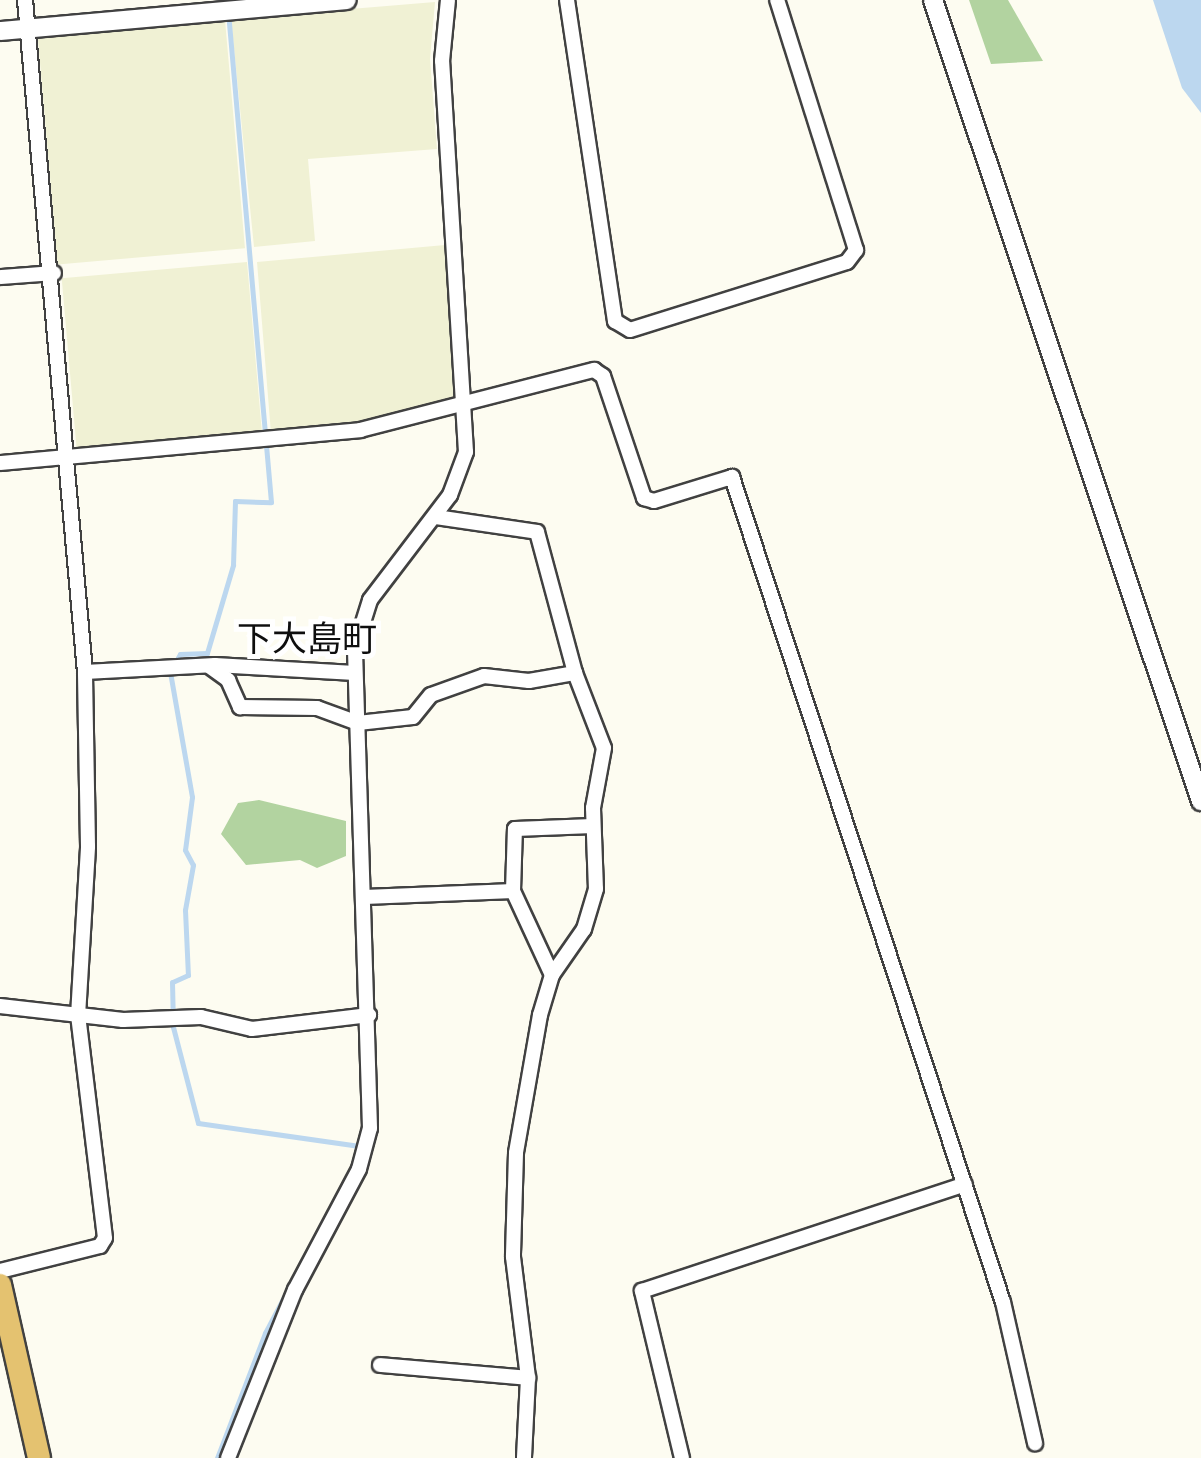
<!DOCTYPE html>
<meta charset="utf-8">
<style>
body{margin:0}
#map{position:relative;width:1201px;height:1458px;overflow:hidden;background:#fdfcf1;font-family:"Noto Serif","Noto Sans JP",serif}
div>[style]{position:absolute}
.farmland>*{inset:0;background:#f0f1d4;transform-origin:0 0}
.forest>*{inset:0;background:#b2d3a0}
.water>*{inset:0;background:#bcd7ef}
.stream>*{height:5px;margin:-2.5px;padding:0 2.5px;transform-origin:2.5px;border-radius:2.5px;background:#bcd7ef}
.roads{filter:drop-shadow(2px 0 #414141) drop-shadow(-2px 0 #414141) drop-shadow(0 2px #414141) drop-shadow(0 -2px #414141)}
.minor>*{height:14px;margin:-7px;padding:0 7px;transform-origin:7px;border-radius:7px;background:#fff}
.tertiary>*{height:18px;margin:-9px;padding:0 9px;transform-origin:9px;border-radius:9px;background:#fff}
.trunk>*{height:22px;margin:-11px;padding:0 11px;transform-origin:11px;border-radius:11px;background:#e4c270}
span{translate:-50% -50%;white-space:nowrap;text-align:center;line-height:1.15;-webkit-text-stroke:10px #fff;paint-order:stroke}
.quarter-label{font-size:35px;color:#0e0e0e}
</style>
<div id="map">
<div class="farmland">
<div style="clip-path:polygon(435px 2px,430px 59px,437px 149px,308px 159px,315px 241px,254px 247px,231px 19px)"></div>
<div style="left:225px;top:20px;width:229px;height:188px;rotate:85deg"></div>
<div style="clip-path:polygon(445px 245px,456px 396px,361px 425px,271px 433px,257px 262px)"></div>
<div style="left:247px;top:262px;width:172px;height:186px;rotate:85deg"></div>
</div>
<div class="forest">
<div style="clip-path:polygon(969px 0,1008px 0,1043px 61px,991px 64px)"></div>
<div style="clip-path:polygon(259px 800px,346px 821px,346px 856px,317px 868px,300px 860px,246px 865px,221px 834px,238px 803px)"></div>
</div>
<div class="water">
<div style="clip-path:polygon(1153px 0,1201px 0,1201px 113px,1182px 88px)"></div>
</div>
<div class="stream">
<div style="left:175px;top:663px;width:10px;rotate:-61deg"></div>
<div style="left:180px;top:654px;width:27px;rotate:-2deg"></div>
<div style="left:207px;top:653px;width:92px;rotate:-73.5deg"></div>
<div style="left:233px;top:565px;width:64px;rotate:-88.2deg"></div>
<div style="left:235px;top:501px;width:36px;rotate:2deg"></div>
<div style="left:271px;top:502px;width:504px;rotate:-95.01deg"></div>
<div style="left:170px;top:672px;width:127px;rotate:80deg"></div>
<div style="left:192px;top:797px;width:53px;rotate:97.5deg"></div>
<div style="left:185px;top:850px;width:17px;rotate:62deg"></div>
<div style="left:193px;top:865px;width:46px;rotate:100.1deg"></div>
<div style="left:185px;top:910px;width:65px;rotate:87.4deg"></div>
<div style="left:188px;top:975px;width:17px;rotate:156deg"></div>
<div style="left:172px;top:982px;width:45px;rotate:88.7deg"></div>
<div style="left:173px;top:1027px;width:99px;rotate:75.4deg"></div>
<div style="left:198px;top:1123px;width:163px;rotate:8.1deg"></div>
<div style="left:217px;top:1458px;width:134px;rotate:-69deg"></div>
<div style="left:265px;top:1333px;width:69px;rotate:-62.3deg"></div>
</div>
<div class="roads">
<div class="minor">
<div style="left:567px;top:0;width:325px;rotate:81.5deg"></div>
<div style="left:615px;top:321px;width:17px;rotate:31deg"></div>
<div style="left:630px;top:330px;width:227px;rotate:-17.4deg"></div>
<div style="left:847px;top:262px;width:15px;rotate:-53deg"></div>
<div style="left:856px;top:250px;width:262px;rotate:-107.5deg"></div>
<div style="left:0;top:277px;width:54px;rotate:-4.2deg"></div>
<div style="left:0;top:463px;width:362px;rotate:-5.2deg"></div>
<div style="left:360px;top:430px;width:242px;rotate:-14.4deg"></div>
<div style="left:594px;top:370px;width:11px;rotate:34deg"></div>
<div style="left:603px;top:376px;width:129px;rotate:71.4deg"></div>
<div style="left:644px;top:498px;width:10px;rotate:17deg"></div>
<div style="left:654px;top:501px;width:82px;rotate:-17.1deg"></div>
<div style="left:732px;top:477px;width:868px;rotate:71.82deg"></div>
<div style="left:1003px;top:1302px;width:145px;rotate:77.2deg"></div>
<div style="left:436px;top:517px;width:102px;rotate:8.4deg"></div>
<div style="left:537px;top:532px;width:146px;rotate:74.9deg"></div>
<div style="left:575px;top:673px;width:80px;rotate:68.9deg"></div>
<div style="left:604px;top:748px;width:61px;rotate:100.4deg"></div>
<div style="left:593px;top:808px;width:81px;rotate:87.9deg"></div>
<div style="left:596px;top:889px;width:42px;rotate:106.7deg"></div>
<div style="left:584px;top:929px;width:56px;rotate:124.8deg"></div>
<div style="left:552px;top:975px;width:42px;rotate:106.7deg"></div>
<div style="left:540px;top:1015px;width:140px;rotate:99.9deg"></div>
<div style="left:516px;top:1153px;width:104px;rotate:91.7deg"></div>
<div style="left:513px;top:1257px;width:122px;rotate:82.9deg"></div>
<div style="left:528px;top:1378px;width:80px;rotate:92.9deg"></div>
<div style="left:209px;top:666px;width:24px;rotate:36deg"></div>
<div style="left:228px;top:680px;width:30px;rotate:66deg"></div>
<div style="left:240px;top:707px;width:77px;rotate:0.7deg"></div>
<div style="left:317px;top:708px;width:44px;rotate:20.1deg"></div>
<div style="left:358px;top:723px;width:55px;rotate:-6.2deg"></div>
<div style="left:413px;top:717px;width:28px;rotate:-51deg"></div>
<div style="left:431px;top:695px;width:56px;rotate:-19.7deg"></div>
<div style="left:484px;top:676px;width:45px;rotate:6.3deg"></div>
<div style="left:529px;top:681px;width:47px;rotate:-9.9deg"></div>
<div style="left:85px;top:672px;width:130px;rotate:-3.1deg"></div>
<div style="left:215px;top:665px;width:140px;rotate:3.3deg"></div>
<div style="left:365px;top:897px;width:148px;rotate:-2.3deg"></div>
<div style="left:552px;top:975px;width:93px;rotate:-114.9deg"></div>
<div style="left:513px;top:891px;width:62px;rotate:-88.2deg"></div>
<div style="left:515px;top:829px;width:78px;rotate:-2.2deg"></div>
<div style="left:0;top:1006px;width:124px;rotate:6.5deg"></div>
<div style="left:123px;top:1020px;width:78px;rotate:-2.2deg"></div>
<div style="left:201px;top:1017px;width:52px;rotate:13.2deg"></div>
<div style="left:252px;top:1029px;width:118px;rotate:-6.8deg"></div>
<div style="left:0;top:1271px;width:103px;rotate:-14deg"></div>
<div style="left:100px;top:1246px;width:9px;rotate:-58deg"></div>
<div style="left:105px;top:1238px;width:224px;rotate:-96.9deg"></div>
<div style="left:78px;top:1016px;width:170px;rotate:-86.6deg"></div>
<div style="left:88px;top:846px;width:174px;rotate:-91deg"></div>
<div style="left:85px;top:672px;width:675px;rotate:-95.1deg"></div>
<div style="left:380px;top:1365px;width:149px;rotate:5deg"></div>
<div style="left:228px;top:1458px;width:181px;rotate:-68.3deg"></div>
<div style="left:295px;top:1290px;width:137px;rotate:-62.1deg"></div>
<div style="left:359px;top:1169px;width:42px;rotate:-75deg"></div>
<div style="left:370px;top:1128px;width:480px;rotate:-91.8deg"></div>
<div style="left:355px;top:648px;width:50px;rotate:-72.6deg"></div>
<div style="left:370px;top:600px;width:132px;rotate:-52.7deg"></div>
<div style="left:450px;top:495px;width:46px;rotate:-69.6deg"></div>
<div style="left:466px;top:452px;width:392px;rotate:-93.5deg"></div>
<div style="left:442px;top:61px;width:61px;rotate:-84.4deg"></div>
<div style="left:682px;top:1458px;width:172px;rotate:-103.5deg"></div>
<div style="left:642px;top:1291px;width:340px;rotate:-18.3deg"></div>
</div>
<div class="tertiary">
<div style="left:933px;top:0;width:845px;rotate:71.5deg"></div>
<div style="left:0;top:31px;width:348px;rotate:-5.1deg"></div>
</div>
<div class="trunk">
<div style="left:0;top:1285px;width:177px;rotate:77.3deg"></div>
</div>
</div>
<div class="quarter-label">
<span style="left:307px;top:638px">下大島町</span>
</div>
</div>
